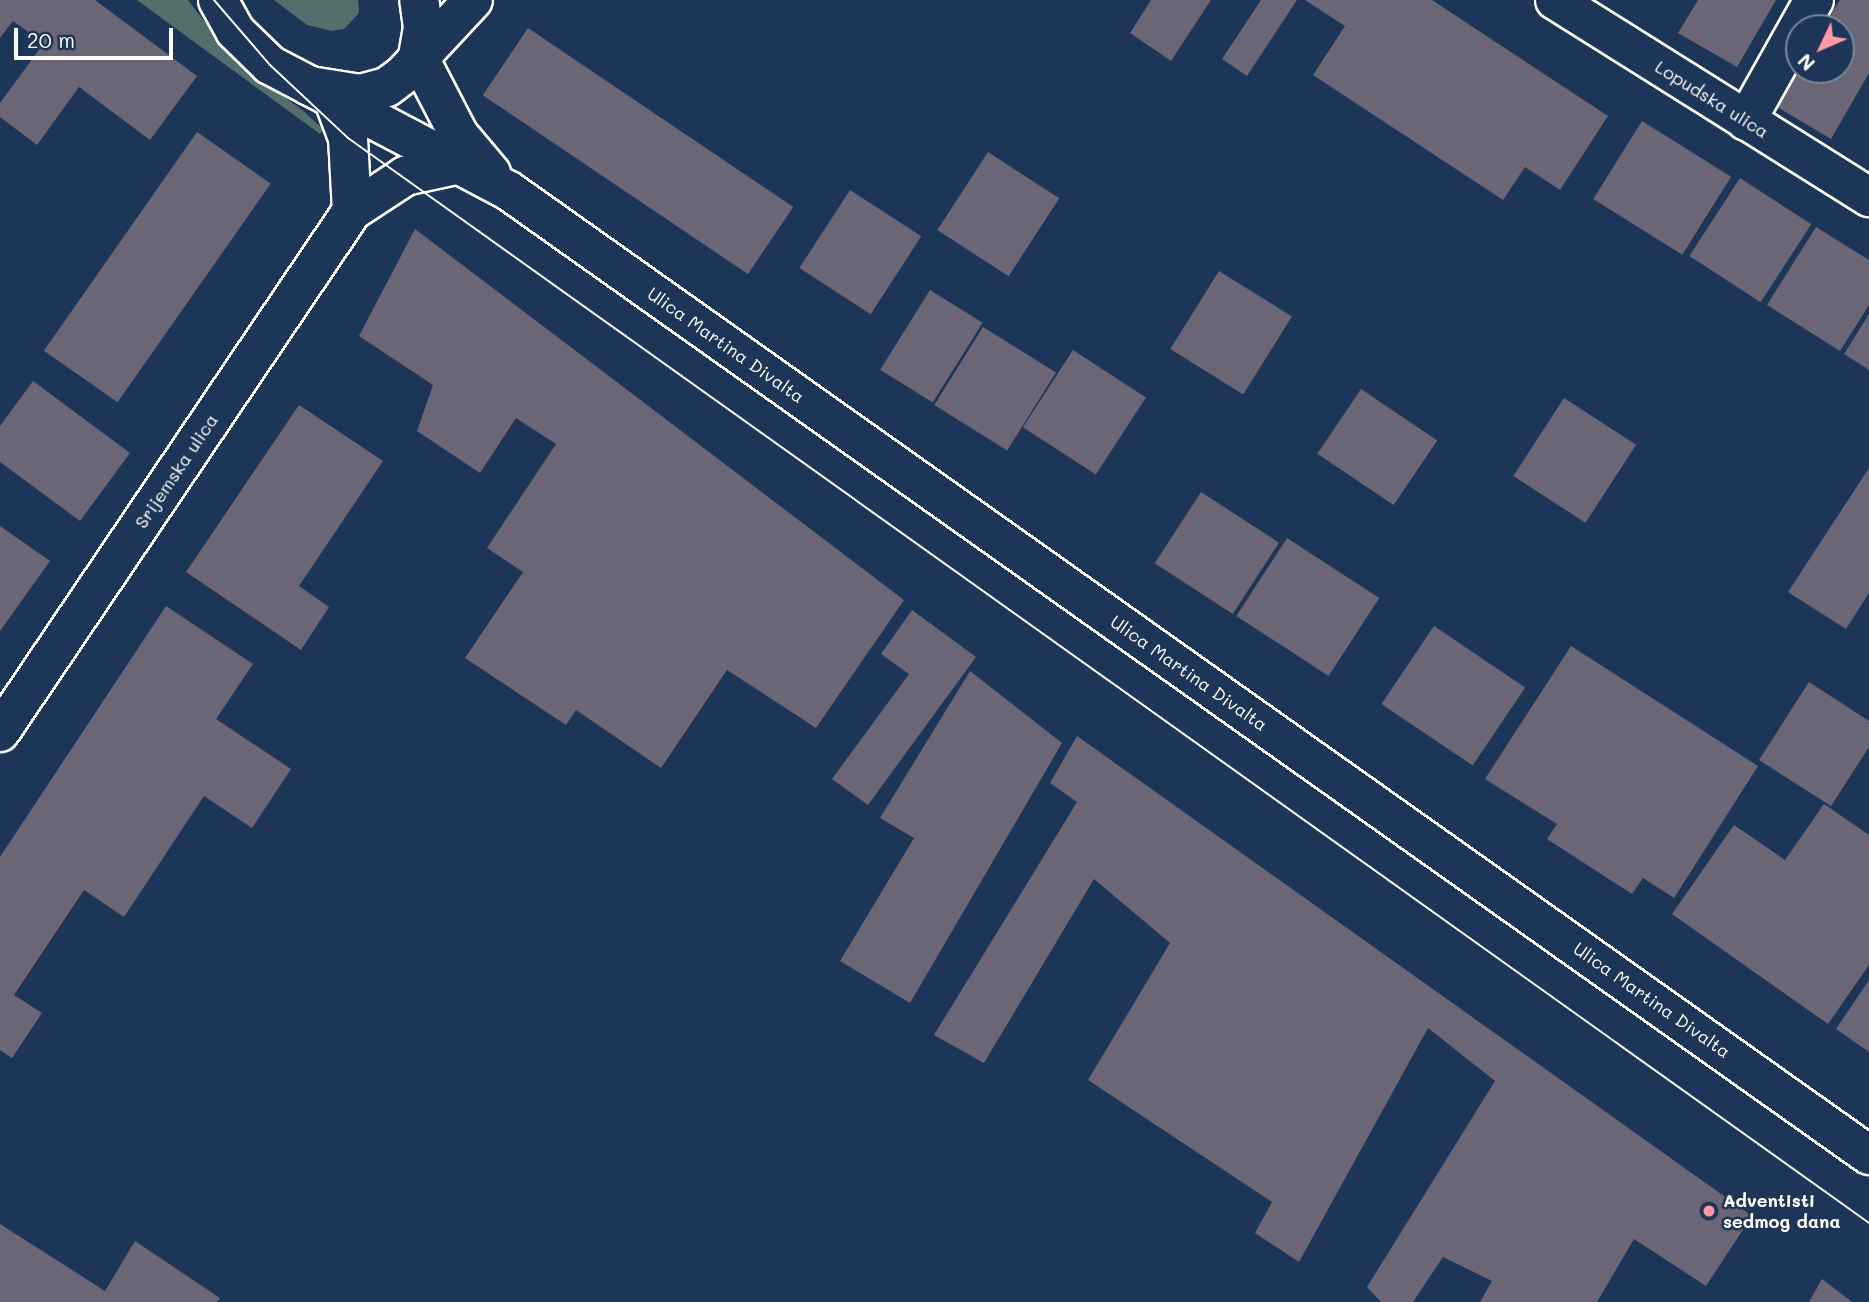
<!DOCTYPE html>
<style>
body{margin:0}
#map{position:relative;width:1869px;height:1302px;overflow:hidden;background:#1d3557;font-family:Mali,sans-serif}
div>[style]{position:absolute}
.green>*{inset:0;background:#546e6c}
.building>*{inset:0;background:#6a6675;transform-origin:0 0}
.roads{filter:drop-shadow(2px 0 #fff) drop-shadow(-2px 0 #fff) drop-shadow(0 2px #fff) drop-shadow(0 -2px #fff)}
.minor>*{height:38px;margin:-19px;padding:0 19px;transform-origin:19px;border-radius:19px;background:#1d3557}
.tram>*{height:2px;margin:-1px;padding:0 1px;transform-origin:1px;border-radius:1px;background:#fff}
.dots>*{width:19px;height:19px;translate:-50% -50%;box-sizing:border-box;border:4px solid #1d3557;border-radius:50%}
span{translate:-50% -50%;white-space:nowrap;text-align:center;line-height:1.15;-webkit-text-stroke:5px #1d3557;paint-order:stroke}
.street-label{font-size:18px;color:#fff}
.poi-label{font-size:18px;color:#fff;font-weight:700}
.left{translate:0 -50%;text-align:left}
.north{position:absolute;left:1785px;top:14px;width:70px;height:70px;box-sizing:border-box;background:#1d3557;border:2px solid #77869a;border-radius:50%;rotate:226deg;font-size:19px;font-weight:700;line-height:28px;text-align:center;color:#fff}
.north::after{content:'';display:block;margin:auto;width:24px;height:32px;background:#ff9aa2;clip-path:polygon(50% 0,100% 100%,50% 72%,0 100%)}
.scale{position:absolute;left:14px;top:28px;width:159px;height:32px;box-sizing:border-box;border:4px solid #fff;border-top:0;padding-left:9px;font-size:21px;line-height:24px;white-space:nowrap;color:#fff;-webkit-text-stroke:5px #1d3557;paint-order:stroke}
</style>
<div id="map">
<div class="green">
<div style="clip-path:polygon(137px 0,188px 0,236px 63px,301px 109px,323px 129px,320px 134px)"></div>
<div style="clip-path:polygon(274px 0,358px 0,359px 13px,344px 29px,332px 31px,307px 25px)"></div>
</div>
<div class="building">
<div style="clip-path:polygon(0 0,95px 0,197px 76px,150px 140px,79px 87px,37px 145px,0 117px,0 103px,44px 43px,13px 21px,0 38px)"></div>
<div style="clip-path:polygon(1151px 0,1211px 0,1171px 61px,1130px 33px)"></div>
<div style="clip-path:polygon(1261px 0,1297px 0,1247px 76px,1222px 59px)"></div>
<div style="clip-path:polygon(1305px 0,1432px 0,1608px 116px,1560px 190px,1525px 167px,1503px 200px,1313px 75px,1345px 26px)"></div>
<div style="clip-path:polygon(1698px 0,1776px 0,1737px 67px,1678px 33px)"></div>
<div style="clip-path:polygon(1840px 0,1869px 0,1869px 73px,1831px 139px,1777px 107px,1799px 70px,1841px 70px,1841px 28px,1823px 28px)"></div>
<div style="left:528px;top:28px;width:320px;height:81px;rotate:34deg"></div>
<div style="left:1642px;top:121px;width:105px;height:92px;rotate:32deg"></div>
<div style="left:197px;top:132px;width:90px;height:267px;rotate:35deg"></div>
<div style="left:988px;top:152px;width:85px;height:93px;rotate:33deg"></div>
<div style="left:1740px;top:178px;width:85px;height:93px;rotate:33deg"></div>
<div style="left:850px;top:190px;width:85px;height:93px;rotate:33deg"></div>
<div style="clip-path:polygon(1816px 227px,1869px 260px,1869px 305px,1840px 351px,1767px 305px)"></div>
<div style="clip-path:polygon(415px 229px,904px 600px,816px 728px,727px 670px,661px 768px,576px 710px,566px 725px,465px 658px,523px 572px,487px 548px,556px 444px,516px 418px,480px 473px,417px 431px,433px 385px,359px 336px)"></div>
<div style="left:1219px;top:271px;width:86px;height:92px;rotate:32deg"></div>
<div style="left:930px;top:290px;width:62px;height:94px;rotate:32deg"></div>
<div style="clip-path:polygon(1869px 314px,1869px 370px,1844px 354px)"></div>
<div style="left:983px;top:327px;width:86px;height:92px;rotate:32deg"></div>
<div style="left:1073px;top:350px;width:87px;height:92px;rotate:33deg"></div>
<div style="clip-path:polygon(33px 381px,130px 453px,80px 521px,0 462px,0 426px)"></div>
<div style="left:1361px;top:389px;width:92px;height:78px;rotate:34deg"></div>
<div style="left:1564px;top:398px;width:86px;height:93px;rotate:33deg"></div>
<div style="clip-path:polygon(299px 405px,383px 461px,299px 586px,329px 607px,301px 650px,186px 572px)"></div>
<div style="clip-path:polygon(1869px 468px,1869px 593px,1846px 629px,1788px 592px)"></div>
<div style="left:1201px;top:492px;width:93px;height:85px;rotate:33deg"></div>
<div style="clip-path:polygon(0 526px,50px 561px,0 631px)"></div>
<div style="left:1287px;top:538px;width:110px;height:93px;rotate:33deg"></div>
<div style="clip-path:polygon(166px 606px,253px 664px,216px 719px,291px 769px,252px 828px,204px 796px,124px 917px,84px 890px,14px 995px,42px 1013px,12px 1058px,0 1050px,0 857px)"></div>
<div style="clip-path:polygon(912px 610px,976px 657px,868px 805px,832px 779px,909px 674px,881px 654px)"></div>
<div style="left:1434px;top:626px;width:110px;height:94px;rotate:34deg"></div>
<div style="clip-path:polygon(1571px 646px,1758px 766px,1674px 898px,1643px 878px,1632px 894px,1547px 839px,1557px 824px,1485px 779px)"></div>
<div style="clip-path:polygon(970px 671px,1062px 743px,910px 1003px,840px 961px,914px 838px,880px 818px)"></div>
<div style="clip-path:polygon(1809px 682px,1869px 721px,1869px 747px,1831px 806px,1759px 760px)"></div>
<div style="clip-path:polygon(1077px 736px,1752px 1216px,1706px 1286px,1634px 1239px,1597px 1302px,1480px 1302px,1492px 1281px,1443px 1257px,1413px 1302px,1381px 1302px,1367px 1287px,1495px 1081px,1428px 1028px,1299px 1262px,1255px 1233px,1272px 1202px,1088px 1080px,1170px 943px,1094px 879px,984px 1063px,934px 1035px,1077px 802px,1050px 783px)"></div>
<div style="clip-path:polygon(1824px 804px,1869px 835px,1869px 965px,1828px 1024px,1672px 914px,1734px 825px,1785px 860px)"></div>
<div style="clip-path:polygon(1869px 980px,1869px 1052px,1836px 1029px)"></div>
<div style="clip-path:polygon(0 1224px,105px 1291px,135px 1241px,220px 1298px,217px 1302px,0 1302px)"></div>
<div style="clip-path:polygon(1822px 1279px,1852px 1302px,1809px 1302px)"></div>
</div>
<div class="roads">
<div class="minor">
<div style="left:218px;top:0;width:35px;rotate:61deg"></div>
<div style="left:235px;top:31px;width:49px;rotate:44.2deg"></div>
<div style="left:270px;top:65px;width:45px;rotate:27.7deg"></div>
<div style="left:310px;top:86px;width:51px;rotate:9.1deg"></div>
<div style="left:360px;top:94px;width:28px;rotate:-15deg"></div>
<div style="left:387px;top:87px;width:21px;rotate:-37deg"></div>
<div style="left:404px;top:74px;width:101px;rotate:-47deg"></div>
<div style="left:1555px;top:0;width:371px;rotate:32.1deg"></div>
<div style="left:418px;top:56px;width:89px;rotate:62.6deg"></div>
<div style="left:459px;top:135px;width:50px;rotate:49.9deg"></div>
<div style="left:418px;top:56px;width:29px;rotate:-80deg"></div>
<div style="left:423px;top:27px;width:27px;rotate:-98deg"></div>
<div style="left:310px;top:86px;width:225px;rotate:27.8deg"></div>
<div style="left:509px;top:191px;width:1667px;rotate:35.33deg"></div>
<div style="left:333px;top:98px;width:43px;rotate:69.4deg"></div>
<div style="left:348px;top:138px;width:73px;rotate:86.9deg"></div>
<div style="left:352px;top:211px;width:64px;rotate:-33.4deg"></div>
<div style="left:405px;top:176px;width:56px;rotate:-12.3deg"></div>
<div style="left:1746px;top:121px;width:139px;rotate:-60.7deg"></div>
<div style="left:0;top:732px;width:629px;rotate:-55.96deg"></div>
</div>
</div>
<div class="tram">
<div style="left:214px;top:0;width:86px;rotate:49.3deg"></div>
<div style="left:270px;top:65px;width:107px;rotate:43.1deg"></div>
<div style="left:348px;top:138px;width:1868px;rotate:35.5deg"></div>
</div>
<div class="dots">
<div style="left:1709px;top:1211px;background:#ff9aa2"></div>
</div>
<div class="street-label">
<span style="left:1712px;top:99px;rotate:32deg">Lopudska ulica</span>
<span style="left:726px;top:345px;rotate:35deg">Ulica Martina Divalta</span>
<span style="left:176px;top:471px;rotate:-56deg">Srijemska ulica</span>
<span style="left:1189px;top:673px;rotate:35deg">Ulica Martina Divalta</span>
<span style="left:1652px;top:1000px;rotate:35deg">Ulica Martina Divalta</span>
</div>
<div class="poi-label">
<span class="left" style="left:1723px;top:1211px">Adventisti<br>sedmog dana</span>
</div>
<div class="north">N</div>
<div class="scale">20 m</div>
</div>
